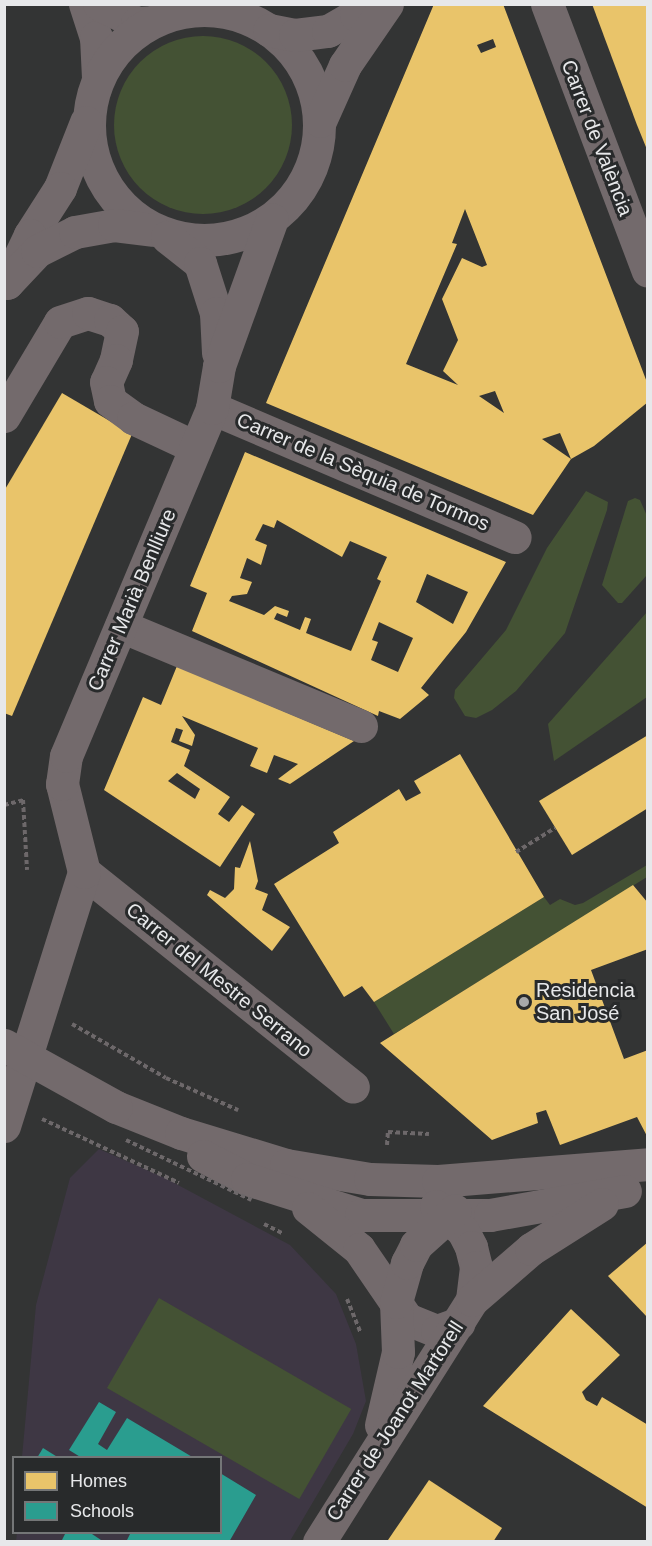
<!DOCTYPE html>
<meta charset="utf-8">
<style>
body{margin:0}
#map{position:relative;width:652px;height:1546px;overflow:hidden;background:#333434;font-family:Arial,sans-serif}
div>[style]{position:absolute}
.education>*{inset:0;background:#3e3744}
.green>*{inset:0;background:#445234;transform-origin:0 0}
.round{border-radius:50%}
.homes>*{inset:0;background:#e9c46a}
.schools>*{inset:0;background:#2a9d8f}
.path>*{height:4px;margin-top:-2px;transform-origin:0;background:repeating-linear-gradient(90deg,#6d686a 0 4.5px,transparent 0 7.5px)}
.minor>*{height:33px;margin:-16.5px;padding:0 16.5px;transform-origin:16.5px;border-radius:16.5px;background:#736a6c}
.minor>.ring{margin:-16.5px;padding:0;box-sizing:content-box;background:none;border:33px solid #736a6c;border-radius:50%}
.path-bridge>*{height:4px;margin-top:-2px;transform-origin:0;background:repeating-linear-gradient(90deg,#6d686a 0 4.5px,transparent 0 7.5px)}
.minor-bridge>*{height:33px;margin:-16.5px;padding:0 16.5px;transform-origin:16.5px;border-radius:16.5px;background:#736a6c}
.dots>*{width:16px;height:16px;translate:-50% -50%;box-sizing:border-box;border:3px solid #282a2b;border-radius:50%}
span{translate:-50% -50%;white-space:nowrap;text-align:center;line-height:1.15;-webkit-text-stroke:6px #282a2b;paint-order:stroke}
.street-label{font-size:20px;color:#e7e8ea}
.poi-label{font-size:20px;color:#e7e8ea}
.left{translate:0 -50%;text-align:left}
.frame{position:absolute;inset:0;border:6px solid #e7e8ea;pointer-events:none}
.legend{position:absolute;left:12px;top:1456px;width:210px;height:78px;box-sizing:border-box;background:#282a2b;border:2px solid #747677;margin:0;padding:8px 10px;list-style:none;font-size:18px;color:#e7e8ea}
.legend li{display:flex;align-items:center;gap:12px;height:30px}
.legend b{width:30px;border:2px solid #747677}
</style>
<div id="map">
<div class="education">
<div style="clip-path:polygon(99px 1149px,165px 1178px,290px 1245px,336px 1294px,356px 1344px,366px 1401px,353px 1434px,290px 1541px,16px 1542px,17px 1532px,220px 1532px,220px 1458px,22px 1457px,36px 1305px,70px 1178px)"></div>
</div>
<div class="green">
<div class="round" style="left:114px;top:36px;width:178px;height:178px"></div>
<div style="clip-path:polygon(586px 491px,608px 502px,607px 510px,565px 633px,516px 691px,492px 710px,476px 718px,465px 716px,454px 698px,455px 690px,506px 630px,547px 548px)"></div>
<div style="clip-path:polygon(635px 498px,640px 500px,647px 516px,647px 575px,622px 603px,618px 603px,602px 585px,628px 501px)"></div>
<div style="clip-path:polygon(647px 612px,647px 697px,554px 761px,548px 724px)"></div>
<div style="clip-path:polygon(647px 865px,647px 877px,394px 1034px,374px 1002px,544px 897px,550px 905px,560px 899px,575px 905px,583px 903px)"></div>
<div style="left:159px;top:1298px;width:222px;height:104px;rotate:30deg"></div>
</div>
<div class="homes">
<div style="clip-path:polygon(evenodd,434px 4px,503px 4px,648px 385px,648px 402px,594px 446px,571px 459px,560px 433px,542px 439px,571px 459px,533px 515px,266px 403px,434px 4px,493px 39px,496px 47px,481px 53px,477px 45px,493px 39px,434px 4px,465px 209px,487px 265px,482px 267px,462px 258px,442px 299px,458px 340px,443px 371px,458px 385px,406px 364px,457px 244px,452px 243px,465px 209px,434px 4px,495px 391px,504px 413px,479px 396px,495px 391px)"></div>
<div style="clip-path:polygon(592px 4px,648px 4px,648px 152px,637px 125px)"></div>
<div style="clip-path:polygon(62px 393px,132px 434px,12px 716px,4px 713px,4px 491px)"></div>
<div style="clip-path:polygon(evenodd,245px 452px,506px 562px,466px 632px,421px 688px,429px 695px,400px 719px,379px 711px,378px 716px,192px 631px,207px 593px,190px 586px,245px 452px,277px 520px,342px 557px,350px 541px,387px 557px,377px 579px,381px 581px,351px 651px,306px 633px,311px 619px,305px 617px,300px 630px,274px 619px,277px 613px,287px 617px,289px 611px,275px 606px,264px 615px,229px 601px,232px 596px,247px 594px,252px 582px,240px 578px,247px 558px,261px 565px,267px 545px,255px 540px,263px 524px,274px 528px,277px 520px,245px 452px,427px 574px,468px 592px,453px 624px,416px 602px,427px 574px,245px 452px,379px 622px,413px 638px,398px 672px,371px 660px,378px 642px,372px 640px,379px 622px)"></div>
<div style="clip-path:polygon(evenodd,177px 666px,354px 741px,290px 784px,278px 779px,298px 764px,274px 755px,267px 773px,250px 766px,258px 748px,182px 716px,195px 735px,192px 746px,179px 741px,183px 730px,176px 728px,171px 742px,190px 750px,184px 766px,230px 797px,218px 814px,229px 822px,242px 805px,255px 814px,220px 867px,104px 790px,143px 697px,161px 705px,177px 666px,177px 773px,200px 789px,195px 799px,168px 781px,177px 773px)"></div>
<div style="clip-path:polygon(648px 735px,648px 808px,572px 855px,539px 801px)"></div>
<div style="clip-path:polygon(460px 754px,544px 897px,374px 1002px,362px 986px,344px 997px,274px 884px,339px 843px,333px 832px,399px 789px,406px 801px,421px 793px,414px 781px)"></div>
<div style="clip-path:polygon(250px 841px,258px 881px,255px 889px,268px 894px,262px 910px,290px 927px,272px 951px,207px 895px,210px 890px,225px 898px,234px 889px,235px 867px,240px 868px)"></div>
<div style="clip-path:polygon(633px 885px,648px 903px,648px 949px,591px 970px,624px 1059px,648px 1050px,648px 1138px,637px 1117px,560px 1145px,546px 1110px,536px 1113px,538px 1123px,492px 1140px,380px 1043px)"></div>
<div style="clip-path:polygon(648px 1242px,648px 1318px,608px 1276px)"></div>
<div style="clip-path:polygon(571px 1309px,620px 1355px,582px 1392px,586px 1400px,597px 1406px,602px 1397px,648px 1425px,648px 1508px,483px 1406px)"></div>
<div style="clip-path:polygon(429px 1480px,502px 1528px,493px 1542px,388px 1540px)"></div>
</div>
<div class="schools">
<div style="clip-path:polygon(99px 1402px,116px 1412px,98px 1444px,107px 1450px,127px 1418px,194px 1458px,82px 1458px,69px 1450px)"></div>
<div style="clip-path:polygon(43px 1448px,59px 1458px,37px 1458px)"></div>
<div style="clip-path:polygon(220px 1473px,256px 1495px,229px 1542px,126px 1542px,131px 1532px,220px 1532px)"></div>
<div style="clip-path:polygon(66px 1532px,89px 1532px,104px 1542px,61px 1542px)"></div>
</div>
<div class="path">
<div style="left:23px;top:800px;width:70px;rotate:86.7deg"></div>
<div style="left:4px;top:805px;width:21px;rotate:-14deg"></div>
<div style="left:516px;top:852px;width:46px;rotate:-31.6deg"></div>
<div style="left:72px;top:1024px;width:108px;rotate:29.9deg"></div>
<div style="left:166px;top:1078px;width:79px;rotate:24deg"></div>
<div style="left:42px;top:1119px;width:151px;rotate:25deg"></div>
<div style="left:387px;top:1145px;width:13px;rotate:-86deg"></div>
<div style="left:388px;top:1132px;width:41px;rotate:2.8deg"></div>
<div style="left:264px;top:1224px;width:20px;rotate:27deg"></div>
<div style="left:347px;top:1299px;width:35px;rotate:68deg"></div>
</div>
<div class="minor">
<div style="left:85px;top:4px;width:35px;rotate:72deg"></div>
<div style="left:96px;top:37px;width:41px;rotate:87.2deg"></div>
<div style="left:99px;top:4px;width:42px;rotate:26.6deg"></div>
<div style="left:137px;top:23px;width:13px;rotate:-4deg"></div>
<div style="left:547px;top:4px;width:285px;rotate:69.3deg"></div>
<div class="ring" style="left:89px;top:10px;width:197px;height:197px"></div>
<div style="left:269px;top:30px;width:26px;rotate:11deg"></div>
<div style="left:295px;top:35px;width:33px;rotate:-7deg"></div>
<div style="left:328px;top:31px;width:32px;rotate:-30deg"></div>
<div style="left:356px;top:15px;width:14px;rotate:-54deg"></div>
<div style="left:320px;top:121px;width:61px;rotate:-65.9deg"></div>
<div style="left:345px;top:65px;width:74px;rotate:-55.5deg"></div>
<div style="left:86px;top:122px;width:71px;rotate:111.5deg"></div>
<div style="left:60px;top:188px;width:56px;rotate:122.6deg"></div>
<div style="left:30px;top:235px;width:53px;rotate:115.6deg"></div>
<div style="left:7px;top:283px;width:44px;rotate:-46.8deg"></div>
<div style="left:37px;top:251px;width:42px;rotate:-26.6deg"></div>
<div style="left:75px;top:232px;width:40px;rotate:-10deg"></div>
<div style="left:114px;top:225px;width:39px;rotate:7deg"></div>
<div style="left:167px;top:237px;width:42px;rotate:38.2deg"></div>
<div style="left:200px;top:263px;width:52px;rotate:72.3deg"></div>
<div style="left:216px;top:313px;width:40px;rotate:87.1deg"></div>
<div style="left:212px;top:408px;width:329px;rotate:23.1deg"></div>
<div style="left:4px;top:416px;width:109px;rotate:-59.2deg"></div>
<div style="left:60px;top:322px;width:29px;rotate:-18deg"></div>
<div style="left:88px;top:313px;width:23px;rotate:18deg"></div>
<div style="left:110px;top:320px;width:16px;rotate:43deg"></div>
<div style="left:122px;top:331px;width:30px;rotate:102deg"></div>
<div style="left:116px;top:360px;width:24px;rotate:114deg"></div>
<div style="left:106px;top:382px;width:19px;rotate:78deg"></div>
<div style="left:110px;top:401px;width:29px;rotate:36deg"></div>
<div style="left:133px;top:418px;width:68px;rotate:25.1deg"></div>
<div style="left:121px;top:626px;width:260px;rotate:22.6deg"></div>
<div style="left:84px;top:872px;width:344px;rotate:38.6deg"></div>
<div style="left:116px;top:1107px;width:70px;rotate:21.8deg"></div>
<div style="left:181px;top:1133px;width:110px;rotate:16.9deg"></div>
<div style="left:286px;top:1165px;width:85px;rotate:9.5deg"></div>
<div style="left:370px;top:1179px;width:68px;rotate:1.7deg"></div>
<div style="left:438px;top:1181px;width:211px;rotate:-4.6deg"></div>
<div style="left:4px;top:1126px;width:266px;rotate:-72.5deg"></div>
<div style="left:84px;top:872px;width:91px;rotate:-104deg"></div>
<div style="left:62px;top:784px;width:28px;rotate:-82deg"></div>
<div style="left:66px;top:756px;width:377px;rotate:-67.2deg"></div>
<div style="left:212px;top:408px;width:43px;rotate:-80.5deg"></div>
<div style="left:219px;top:366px;width:156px;rotate:-70.2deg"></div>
<div style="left:203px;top:1156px;width:50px;rotate:27.6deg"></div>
<div style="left:247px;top:1179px;width:120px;rotate:17.5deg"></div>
<div style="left:361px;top:1215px;width:129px"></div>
<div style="left:490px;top:1215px;width:137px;rotate:-10.1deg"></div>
<div style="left:436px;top:1206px;width:37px;rotate:43deg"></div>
<div style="left:463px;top:1231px;width:18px;rotate:63deg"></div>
<div style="left:471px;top:1247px;width:21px;rotate:76deg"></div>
<div style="left:476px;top:1267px;width:33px;rotate:97deg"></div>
<div style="left:308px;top:1208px;width:65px;rotate:38.8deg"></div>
<div style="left:359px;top:1249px;width:85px;rotate:55.6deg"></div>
<div style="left:407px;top:1319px;width:32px;rotate:22deg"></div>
<div style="left:437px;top:1331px;width:23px;rotate:-20deg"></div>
<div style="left:381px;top:1425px;width:75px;rotate:-76.9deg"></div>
<div style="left:398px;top:1352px;width:50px;rotate:-92.3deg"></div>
<div style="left:396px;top:1302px;width:41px;rotate:-74.2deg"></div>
<div style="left:407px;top:1263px;width:20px;rotate:-63deg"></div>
<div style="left:416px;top:1245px;width:52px;rotate:-41.9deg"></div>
<div style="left:319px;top:1542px;width:286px;rotate:-57.7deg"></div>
<div style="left:472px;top:1300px;width:78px;rotate:-40.8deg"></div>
<div style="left:531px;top:1249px;width:84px;rotate:-32.4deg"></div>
</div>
<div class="path-bridge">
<div style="left:126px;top:1140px;width:139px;rotate:25.6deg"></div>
</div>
<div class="minor-bridge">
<div style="left:4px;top:1045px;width:128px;rotate:29deg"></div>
</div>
<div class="dots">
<div style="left:524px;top:1002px;background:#a8a9aa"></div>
</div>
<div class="street-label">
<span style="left:597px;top:138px;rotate:69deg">Carrer de València</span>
<span style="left:363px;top:472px;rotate:23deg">Carrer de la Sèquia de Tormos</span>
<span style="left:132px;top:600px;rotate:-67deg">Carrer Marià Benlliure</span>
<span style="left:219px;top:980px;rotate:39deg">Carrer del Mestre Serrano</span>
<span style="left:395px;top:1421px;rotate:-57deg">Carrer de Joanot Martorell</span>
</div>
<div class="poi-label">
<span class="left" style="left:536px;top:1002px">Residencia<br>San José</span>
</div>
<div class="frame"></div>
<ul class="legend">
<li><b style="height:16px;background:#e9c46a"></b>Homes</li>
<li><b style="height:16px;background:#2a9d8f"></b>Schools</li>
</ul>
</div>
